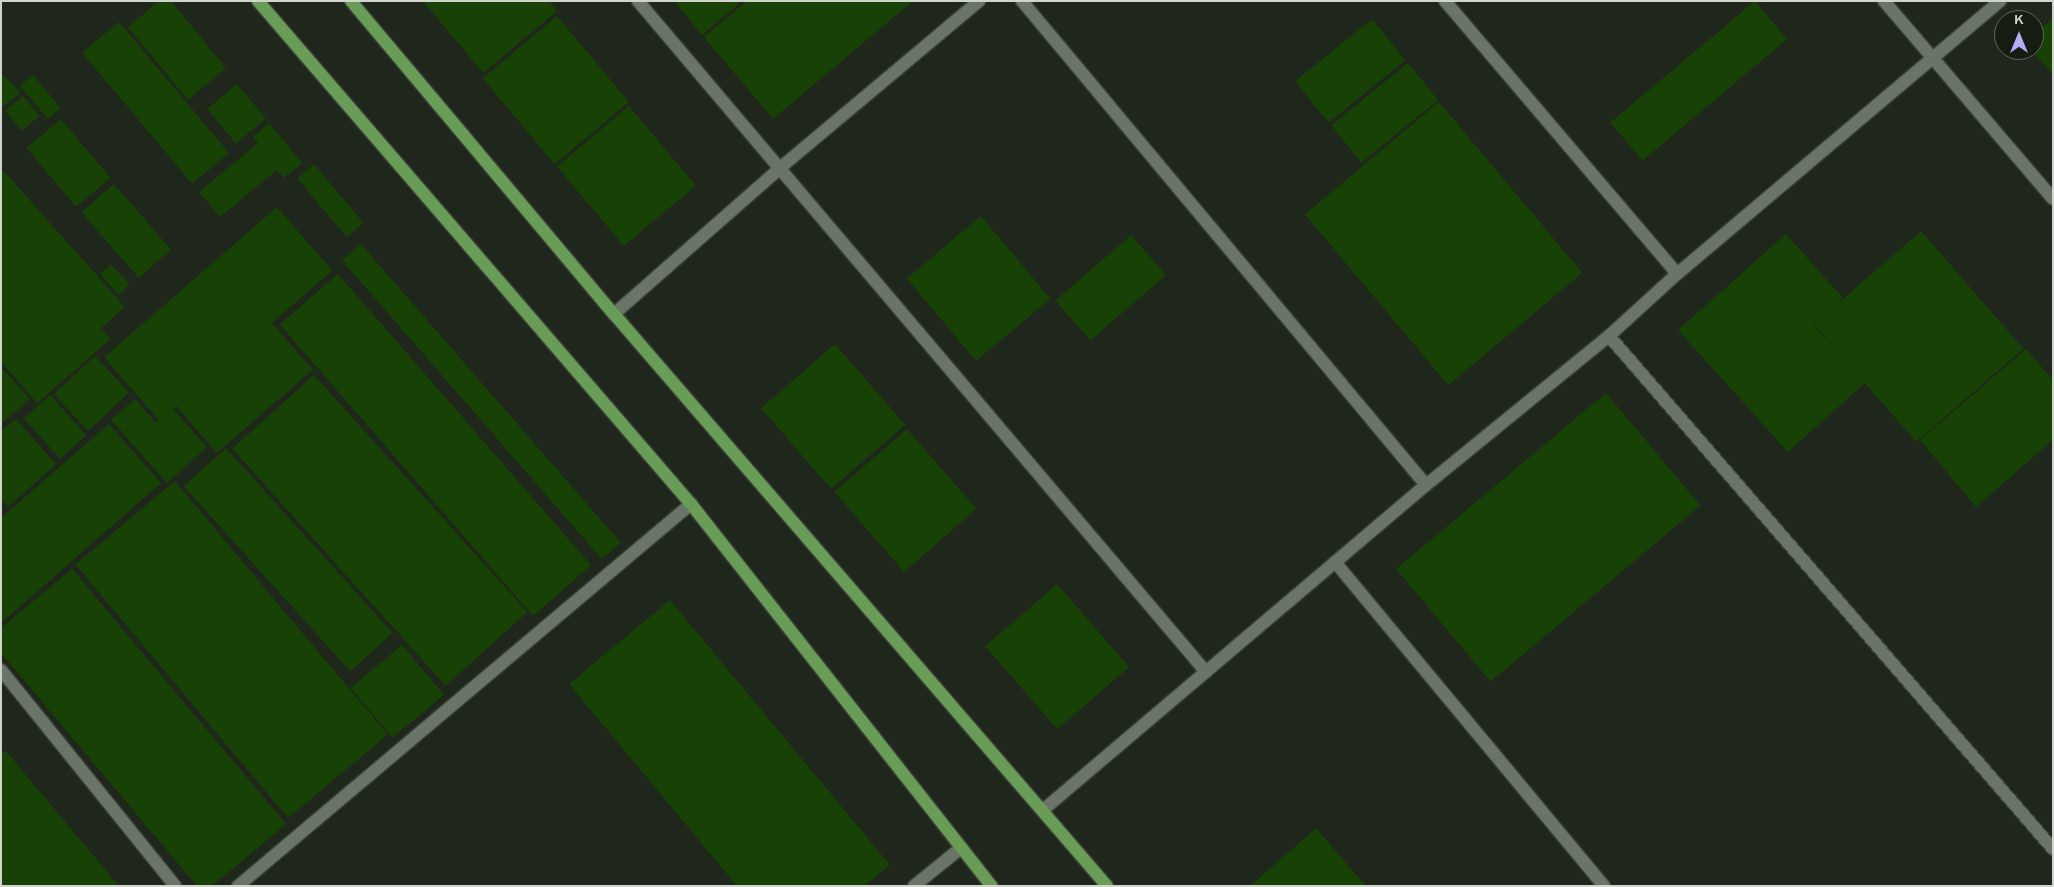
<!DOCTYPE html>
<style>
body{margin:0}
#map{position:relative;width:2054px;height:887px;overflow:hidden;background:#1f271c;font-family:Overpass,sans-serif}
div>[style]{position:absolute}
.building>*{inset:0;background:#184105;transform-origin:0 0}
.roads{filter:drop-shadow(1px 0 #3c433a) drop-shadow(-1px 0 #3c433a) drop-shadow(0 1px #3c433a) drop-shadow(0 -1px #3c433a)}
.minor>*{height:12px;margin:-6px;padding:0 6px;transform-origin:6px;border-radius:6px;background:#6a7467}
.major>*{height:12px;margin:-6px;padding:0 6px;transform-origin:6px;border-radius:6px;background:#699c56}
span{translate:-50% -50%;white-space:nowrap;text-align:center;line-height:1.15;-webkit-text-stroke:4.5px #151d13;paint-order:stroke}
.frame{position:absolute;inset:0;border:2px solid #cfd4cd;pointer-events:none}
.north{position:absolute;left:1994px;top:10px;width:50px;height:50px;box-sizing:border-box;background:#151d13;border:1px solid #5f665d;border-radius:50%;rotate:0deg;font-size:14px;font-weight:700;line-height:20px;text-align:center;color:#cfd4cd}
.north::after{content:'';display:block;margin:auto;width:18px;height:22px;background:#b4acf9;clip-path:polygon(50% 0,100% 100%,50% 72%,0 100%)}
</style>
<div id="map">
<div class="building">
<div style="clip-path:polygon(159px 1px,171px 1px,226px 68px,188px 100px,128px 27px)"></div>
<div style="clip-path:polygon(423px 1px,549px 1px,557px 11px,483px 73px)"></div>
<div style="clip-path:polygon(674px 1px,742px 1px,702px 35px)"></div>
<div style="clip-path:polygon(747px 1px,913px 1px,773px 119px,704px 37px)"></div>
<div style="left:1755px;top:1px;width:50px;height:189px;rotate:50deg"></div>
<div style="left:557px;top:16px;width:112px;height:97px;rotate:50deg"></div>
<div style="clip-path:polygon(2053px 18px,2053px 74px,2031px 50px,2034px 50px,2034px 35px)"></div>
<div style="left:1372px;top:19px;width:53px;height:99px;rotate:51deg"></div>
<div style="left:119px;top:22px;width:171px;height:48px;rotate:50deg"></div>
<div style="left:1408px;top:63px;width:48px;height:99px;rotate:51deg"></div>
<div style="clip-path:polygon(3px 74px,20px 93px,1px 108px,1px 75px)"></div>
<div style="left:33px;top:75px;width:43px;height:17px;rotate:50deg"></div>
<div style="left:237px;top:84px;width:45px;height:39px;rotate:50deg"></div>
<div style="left:23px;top:96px;width:26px;height:23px;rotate:51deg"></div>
<div style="left:1439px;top:102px;width:223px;height:175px;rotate:50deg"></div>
<div style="left:629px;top:106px;width:104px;height:94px;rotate:50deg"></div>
<div style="left:61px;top:119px;width:77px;height:45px;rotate:50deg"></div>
<div style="clip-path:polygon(269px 123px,302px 163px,284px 178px,277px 170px,220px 217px,199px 192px,258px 143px,253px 137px)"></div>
<div style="left:314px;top:164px;width:77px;height:22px;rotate:50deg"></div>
<div style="clip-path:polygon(1px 168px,125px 307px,101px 328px,111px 339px,37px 403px,1px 362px)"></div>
<div style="left:114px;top:184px;width:87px;height:43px;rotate:49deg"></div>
<div style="left:277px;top:207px;width:84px;height:229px;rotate:49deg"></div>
<div style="left:981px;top:216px;width:108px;height:97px;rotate:50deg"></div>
<div style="left:1921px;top:231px;width:156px;height:142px;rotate:49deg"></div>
<div style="clip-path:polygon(1786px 234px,1843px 298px,1813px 325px,1865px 383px,1788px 452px,1678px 330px)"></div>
<div style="left:1131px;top:235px;width:53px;height:100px;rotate:49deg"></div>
<div style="left:361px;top:244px;width:396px;height:25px;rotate:49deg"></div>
<div style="left:111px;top:264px;width:28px;height:15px;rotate:48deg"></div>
<div style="left:338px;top:274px;width:386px;height:77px;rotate:49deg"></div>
<div style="left:272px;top:323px;width:62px;height:127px;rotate:49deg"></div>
<div style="left:835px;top:344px;width:107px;height:98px;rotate:49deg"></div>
<div style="clip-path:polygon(2026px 349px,2053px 380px,2053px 440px,1976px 507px,1920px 440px)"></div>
<div style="left:95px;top:356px;width:50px;height:56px;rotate:47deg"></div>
<div style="clip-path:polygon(1px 367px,30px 399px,1px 424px)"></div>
<div style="left:314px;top:375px;width:319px;height:110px;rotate:48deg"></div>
<div style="left:1606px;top:393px;width:147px;height:274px;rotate:50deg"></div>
<div style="left:50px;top:395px;width:54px;height:35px;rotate:48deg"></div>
<div style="clip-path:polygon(135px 399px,156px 423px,173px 409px,207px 447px,167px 483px,111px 420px)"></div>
<div style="clip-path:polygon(16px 419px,56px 464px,8px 507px,1px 499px,1px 431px)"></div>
<div style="clip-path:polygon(109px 424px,161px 483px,1px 623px,1px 518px)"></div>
<div style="left:907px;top:429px;width:106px;height:96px;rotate:49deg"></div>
<div style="left:226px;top:448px;width:249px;height:57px;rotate:48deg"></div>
<div style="left:175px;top:481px;width:331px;height:130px;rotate:50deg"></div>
<div style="clip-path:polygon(72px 569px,286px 824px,212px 886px,197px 886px,1px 653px,1px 628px)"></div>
<div style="left:1057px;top:584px;width:110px;height:95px;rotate:49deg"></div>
<div style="clip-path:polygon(670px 600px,890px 865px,864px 886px,737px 886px,569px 684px)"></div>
<div style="left:402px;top:645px;width:65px;height:67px;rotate:50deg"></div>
<div style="clip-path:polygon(5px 750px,119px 886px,1px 886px,1px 753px)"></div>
<div style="clip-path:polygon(1316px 828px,1366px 886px,1250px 886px)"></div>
</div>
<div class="roads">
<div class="minor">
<div style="left:638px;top:1px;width:879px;rotate:49.75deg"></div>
<div style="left:1022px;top:1px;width:630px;rotate:50.15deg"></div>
<div style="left:1445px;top:1px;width:358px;rotate:49.6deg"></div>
<div style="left:1884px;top:1px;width:260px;rotate:49.5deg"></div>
<div style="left:614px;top:314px;width:221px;rotate:-41.3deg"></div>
<div style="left:780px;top:168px;width:260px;rotate:-40deg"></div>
<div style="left:1609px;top:336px;width:678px;rotate:49.12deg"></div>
<div style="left:1335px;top:562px;width:421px;rotate:50.3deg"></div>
<div style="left:1px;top:670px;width:277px;rotate:51.1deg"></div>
<div style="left:1043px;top:810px;width:502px;rotate:-40.32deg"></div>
<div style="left:1426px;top:485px;width:236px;rotate:-39.2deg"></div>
<div style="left:1609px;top:336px;width:92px;rotate:-42.4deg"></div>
<div style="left:1677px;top:274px;width:423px;rotate:-40.2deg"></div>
<div style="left:238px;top:886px;width:593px;rotate:-40.14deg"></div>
<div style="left:914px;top:886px;width:60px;rotate:-39deg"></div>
</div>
<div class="major">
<div style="left:258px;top:1px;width:664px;rotate:49.28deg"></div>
<div style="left:691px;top:504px;width:486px;rotate:51.8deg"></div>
<div style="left:351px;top:1px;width:409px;rotate:50deg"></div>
<div style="left:614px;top:314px;width:755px;rotate:49.24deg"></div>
</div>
</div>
<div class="frame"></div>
<div class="north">K</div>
</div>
